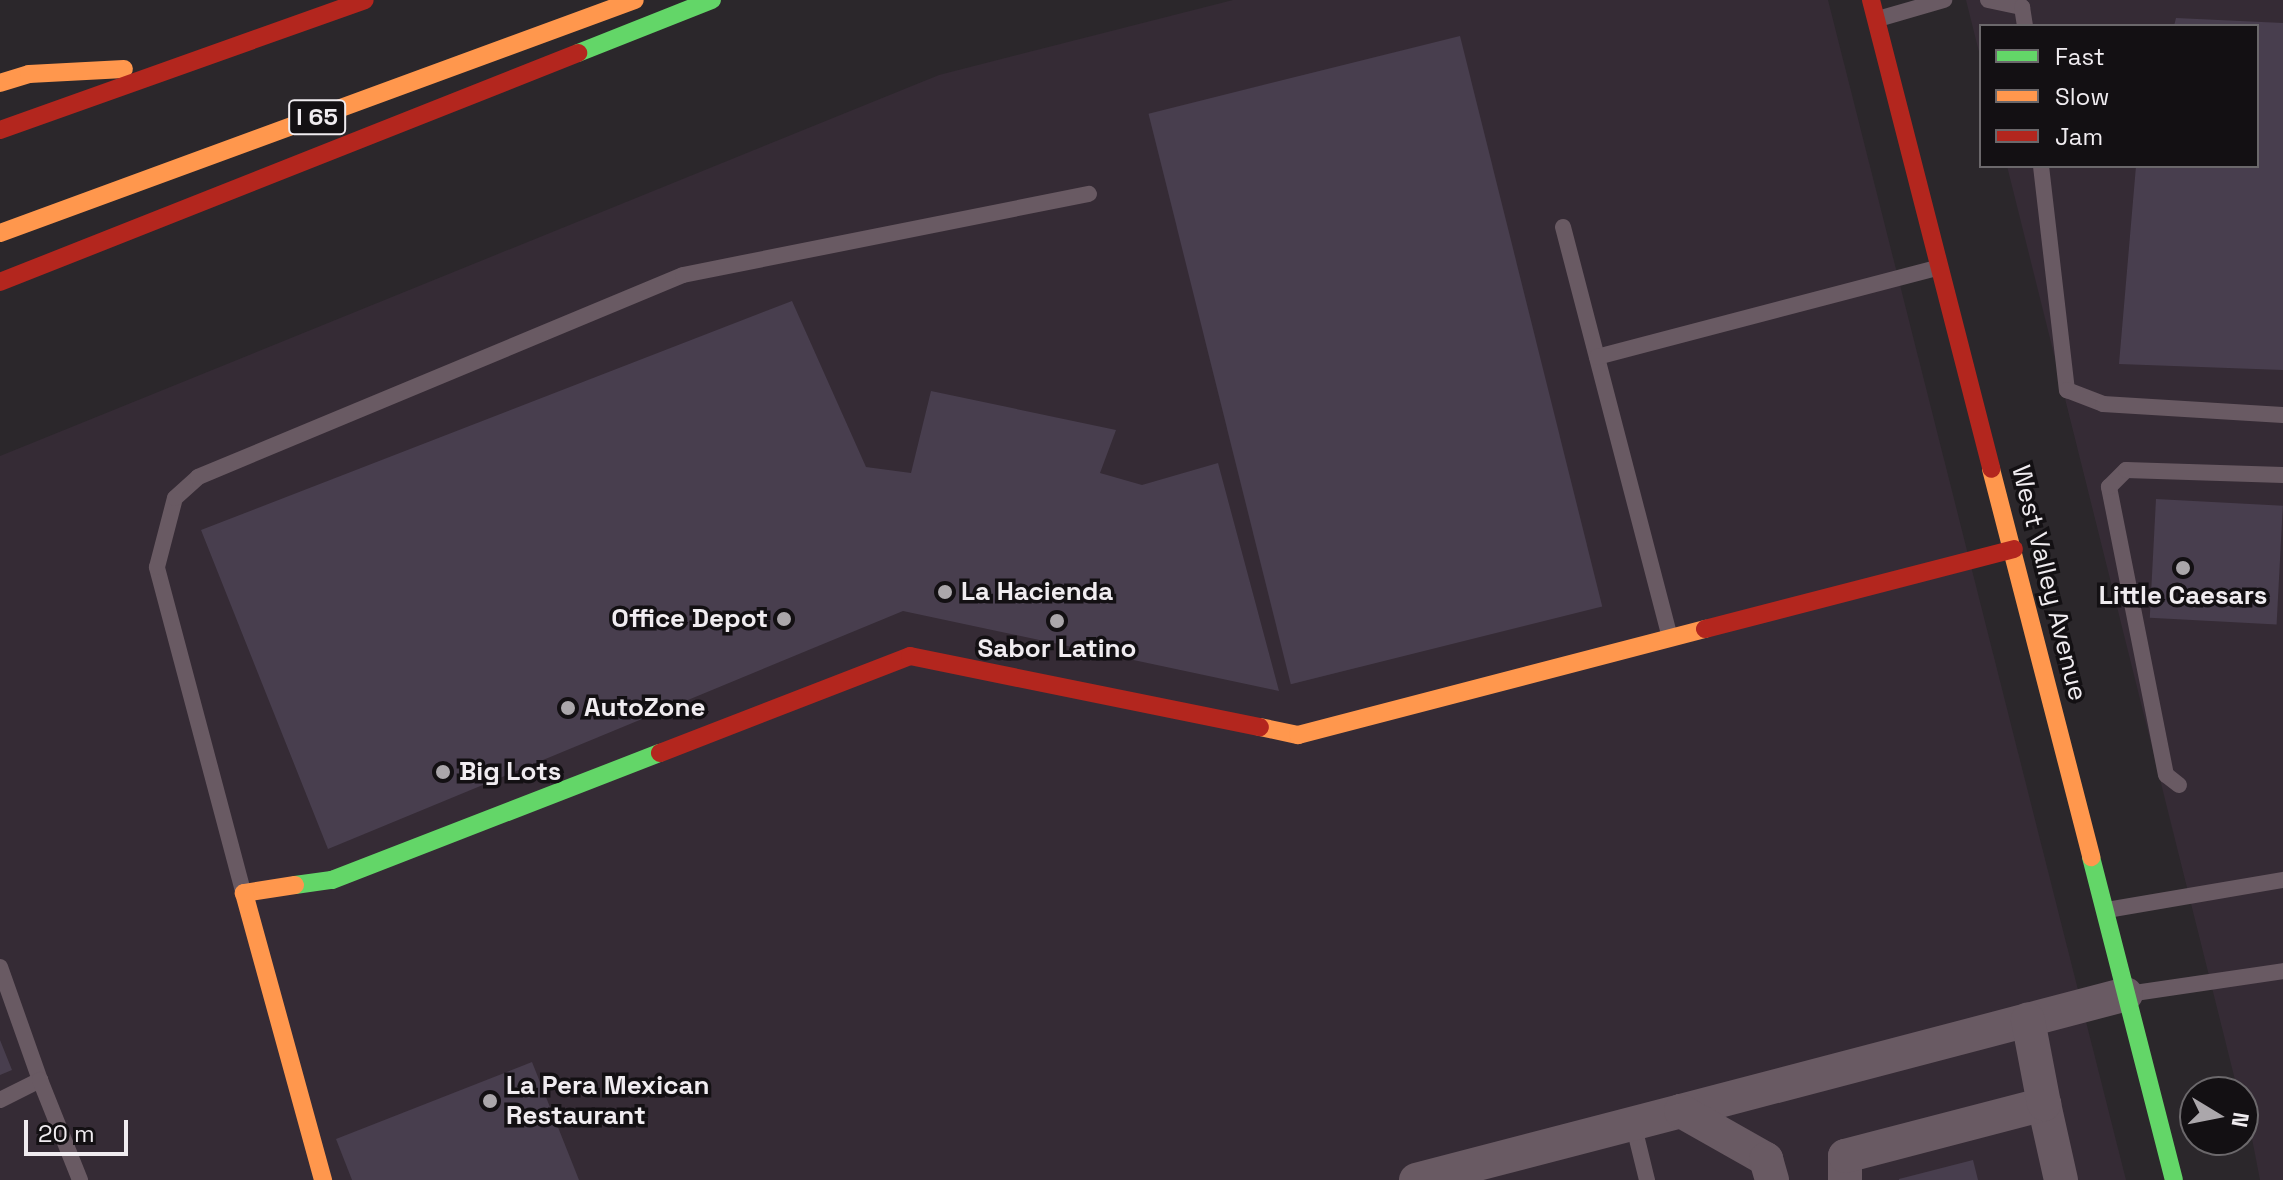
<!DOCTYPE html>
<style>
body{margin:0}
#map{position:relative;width:2283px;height:1180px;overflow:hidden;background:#2b272b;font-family:"Space Grotesk",sans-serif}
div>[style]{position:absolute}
.built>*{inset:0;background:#352b35}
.building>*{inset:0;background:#483e4e;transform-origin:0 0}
.lane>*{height:16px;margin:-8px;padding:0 8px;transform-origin:8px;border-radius:8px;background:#695a63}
.street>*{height:34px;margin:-17px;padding:0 17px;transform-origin:17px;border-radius:17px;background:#695a63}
.fast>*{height:18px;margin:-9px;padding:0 9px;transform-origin:9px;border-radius:9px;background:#63d668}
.slow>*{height:18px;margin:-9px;padding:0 9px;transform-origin:9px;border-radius:9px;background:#ff974d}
.jam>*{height:18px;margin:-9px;padding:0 9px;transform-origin:9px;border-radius:9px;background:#b3261e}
.dots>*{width:22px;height:22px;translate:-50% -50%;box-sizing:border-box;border:4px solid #131013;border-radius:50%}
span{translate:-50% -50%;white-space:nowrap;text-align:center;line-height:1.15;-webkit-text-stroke:7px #131013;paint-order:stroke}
.shield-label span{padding:2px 6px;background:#131013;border:2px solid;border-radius:6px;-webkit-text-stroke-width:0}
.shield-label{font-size:24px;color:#f0ecf0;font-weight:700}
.street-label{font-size:26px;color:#f0ecf0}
.poi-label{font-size:26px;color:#f0ecf0;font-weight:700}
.left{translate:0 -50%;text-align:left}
.right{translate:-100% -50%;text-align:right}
.legend{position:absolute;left:1979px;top:24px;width:280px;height:144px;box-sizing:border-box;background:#131013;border:2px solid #6b686b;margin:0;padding:10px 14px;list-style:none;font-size:24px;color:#f0ecf0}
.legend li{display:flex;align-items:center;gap:16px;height:40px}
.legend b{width:40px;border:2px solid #6b686b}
.north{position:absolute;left:2179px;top:1076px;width:80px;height:80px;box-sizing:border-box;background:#131013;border:2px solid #6b686b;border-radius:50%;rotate:100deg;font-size:22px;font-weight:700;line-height:32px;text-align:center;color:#f0ecf0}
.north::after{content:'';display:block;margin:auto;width:28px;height:36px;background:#aba7ab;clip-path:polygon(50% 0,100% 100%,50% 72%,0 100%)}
.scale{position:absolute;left:24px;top:1120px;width:104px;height:36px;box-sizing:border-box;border:4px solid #f0ecf0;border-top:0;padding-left:10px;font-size:24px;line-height:28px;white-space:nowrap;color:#f0ecf0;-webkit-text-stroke:6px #131013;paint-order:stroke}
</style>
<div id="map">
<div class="built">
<div style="clip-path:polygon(1233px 0,1828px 0,2126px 1180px,0 1180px,0 456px,939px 75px)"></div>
<div style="clip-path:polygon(1966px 0,2283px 0,2283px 1180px,2260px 1180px,2243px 1092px,2238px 1092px,2007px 166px,2257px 166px,2257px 26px,1981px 26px,1981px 60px)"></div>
</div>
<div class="building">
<div style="clip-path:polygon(2176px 18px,2283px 23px,2283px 370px,2119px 364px,2136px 166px,2257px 166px,2257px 26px,2174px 26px)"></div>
<div style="left:1460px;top:36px;width:588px;height:321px;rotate:76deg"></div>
<div style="clip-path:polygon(792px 301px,866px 467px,911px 473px,931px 391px,1116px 430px,1100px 473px,1142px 485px,1218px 463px,1279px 691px,903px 611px,328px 849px,201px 530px)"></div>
<div style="left:2156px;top:499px;width:127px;height:119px;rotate:3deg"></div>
<div style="clip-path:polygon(0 1040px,12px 1070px,0 1075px)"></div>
<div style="clip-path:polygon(532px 1062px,579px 1180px,352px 1180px,336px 1139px)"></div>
<div style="clip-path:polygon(1973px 1160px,1978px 1180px,1899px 1180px,1899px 1179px)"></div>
</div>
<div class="lane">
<div style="left:1988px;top:0;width:35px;rotate:12deg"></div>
<div style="left:2022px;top:7px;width:19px;rotate:81deg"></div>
<div style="left:1878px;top:19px;width:69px;rotate:-16.1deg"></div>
<div style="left:2041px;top:166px;width:226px;rotate:83.4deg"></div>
<div style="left:2067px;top:390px;width:39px;rotate:21deg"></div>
<div style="left:2103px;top:404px;width:180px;rotate:3.5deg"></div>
<div style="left:1563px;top:227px;width:424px;rotate:75.4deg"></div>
<div style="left:1597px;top:357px;width:354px;rotate:-14.7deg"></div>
<div style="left:2179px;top:785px;width:16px;rotate:-142deg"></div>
<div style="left:2166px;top:775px;width:294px;rotate:-101.2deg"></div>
<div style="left:2109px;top:487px;width:24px;rotate:-45deg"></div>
<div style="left:2126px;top:470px;width:157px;rotate:1.8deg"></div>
<div style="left:243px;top:891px;width:335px;rotate:-104.9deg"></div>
<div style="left:157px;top:567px;width:71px;rotate:-75.4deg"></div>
<div style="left:175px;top:498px;width:31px;rotate:-42deg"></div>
<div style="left:198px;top:477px;width:525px;rotate:-22.61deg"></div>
<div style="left:683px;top:275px;width:414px;rotate:-11.3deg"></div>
<div style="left:2107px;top:910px;width:179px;rotate:-9.7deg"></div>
<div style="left:0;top:967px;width:120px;rotate:70.5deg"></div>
<div style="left:2128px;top:994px;width:157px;rotate:-8.4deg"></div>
<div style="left:0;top:1100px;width:45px;rotate:-26.6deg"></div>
<div style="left:40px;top:1080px;width:108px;rotate:68.2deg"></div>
<div style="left:1633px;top:1123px;width:59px;rotate:76.2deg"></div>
</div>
<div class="street">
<div style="left:2044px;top:1104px;width:78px;rotate:77.4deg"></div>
<div style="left:1681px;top:1111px;width:460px;rotate:-14.7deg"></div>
<div style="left:1416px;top:1180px;width:274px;rotate:-14.6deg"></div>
<div style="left:1681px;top:1111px;width:98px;rotate:29.5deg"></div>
<div style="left:1766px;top:1159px;width:22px;rotate:74deg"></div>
<div style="left:1845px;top:1180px;width:24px;rotate:-90deg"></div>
<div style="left:1845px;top:1156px;width:206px;rotate:-14.6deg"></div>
<div style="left:2044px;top:1104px;width:86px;rotate:-100.8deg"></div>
</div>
<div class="fast">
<div style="left:578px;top:53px;width:144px;rotate:-21.6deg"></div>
<div style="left:2091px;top:857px;width:333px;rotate:75.6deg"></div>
<div style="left:295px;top:885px;width:37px;rotate:-8deg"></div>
<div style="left:332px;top:880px;width:352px;rotate:-21.2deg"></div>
</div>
<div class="slow">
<div style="left:0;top:83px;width:30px;rotate:-17deg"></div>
<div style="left:29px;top:74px;width:95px;rotate:-3deg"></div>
<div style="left:0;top:233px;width:676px;rotate:-20.15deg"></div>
<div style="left:1991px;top:469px;width:401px;rotate:75.5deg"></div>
<div style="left:1260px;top:727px;width:39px;rotate:12deg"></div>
<div style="left:1298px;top:735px;width:421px;rotate:-14.6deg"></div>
<div style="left:295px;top:885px;width:52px;rotate:171.1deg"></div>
<div style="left:244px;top:893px;width:298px;rotate:74.6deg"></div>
</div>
<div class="jam">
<div style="left:1871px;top:0;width:484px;rotate:75.6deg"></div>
<div style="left:0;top:130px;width:387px;rotate:-19.6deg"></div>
<div style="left:0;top:282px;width:622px;rotate:-21.61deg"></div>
<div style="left:1705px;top:629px;width:319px;rotate:-14.5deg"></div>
<div style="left:660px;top:753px;width:268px;rotate:-21.2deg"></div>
<div style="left:910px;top:656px;width:357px;rotate:11.5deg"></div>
</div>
<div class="dots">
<div style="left:2183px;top:568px;background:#aba7ab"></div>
<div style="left:945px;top:592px;background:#aba7ab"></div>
<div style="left:784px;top:619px;background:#aba7ab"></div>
<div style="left:1057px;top:621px;background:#aba7ab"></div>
<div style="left:568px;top:708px;background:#aba7ab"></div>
<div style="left:443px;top:772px;background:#aba7ab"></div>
<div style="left:490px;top:1101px;background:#aba7ab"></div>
</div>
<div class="shield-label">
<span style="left:317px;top:117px">I 65</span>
</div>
<div class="street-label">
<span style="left:2049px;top:583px;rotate:76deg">West Valley Avenue</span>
</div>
<div class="poi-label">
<span class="left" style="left:961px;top:592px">La Hacienda</span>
<span style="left:2183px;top:596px">Little Caesars</span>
<span class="right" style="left:768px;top:619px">Office Depot</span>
<span style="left:1057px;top:649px">Sabor Latino</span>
<span class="left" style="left:584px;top:708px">AutoZone</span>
<span class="left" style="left:459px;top:772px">Big Lots</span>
<span class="left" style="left:506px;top:1101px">La Pera Mexican<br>Restaurant</span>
</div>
<ul class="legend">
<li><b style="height:10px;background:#63d668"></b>Fast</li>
<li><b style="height:10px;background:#ff974d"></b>Slow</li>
<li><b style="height:10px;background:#b3261e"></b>Jam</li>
</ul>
<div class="north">N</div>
<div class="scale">20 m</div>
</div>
